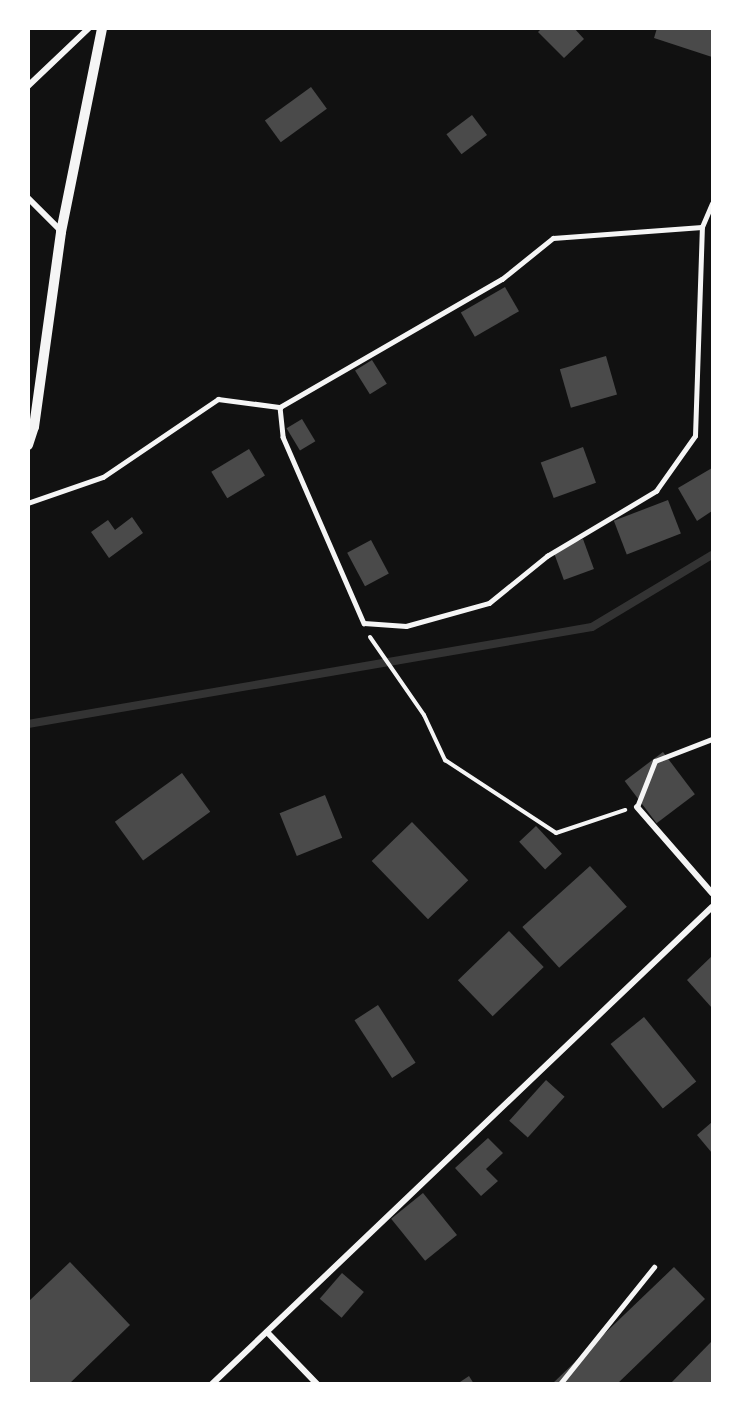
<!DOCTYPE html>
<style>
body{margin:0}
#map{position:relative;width:741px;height:1412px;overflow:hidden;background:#111;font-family:Mulish,sans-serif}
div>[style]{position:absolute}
.stream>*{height:8px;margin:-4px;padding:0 4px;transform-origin:4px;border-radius:4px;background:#333}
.building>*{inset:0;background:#4a4a4a;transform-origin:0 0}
.path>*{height:4px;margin:-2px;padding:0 2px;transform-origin:2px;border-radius:2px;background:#f5f5f5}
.service>*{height:4.5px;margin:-2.25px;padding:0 2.25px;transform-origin:2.25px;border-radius:2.25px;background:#f5f5f5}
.minor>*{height:6px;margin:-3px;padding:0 3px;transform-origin:3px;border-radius:3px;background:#f5f5f5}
.tertiary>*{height:10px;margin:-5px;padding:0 5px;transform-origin:5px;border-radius:5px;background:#f5f5f5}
span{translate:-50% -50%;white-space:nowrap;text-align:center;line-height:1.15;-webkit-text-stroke:4.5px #fff;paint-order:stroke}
.frame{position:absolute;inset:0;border:30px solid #fff;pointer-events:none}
</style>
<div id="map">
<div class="stream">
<div style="left:28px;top:724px;width:572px;rotate:-9.76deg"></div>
<div style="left:592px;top:627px;width:140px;rotate:-31deg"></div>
</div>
<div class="building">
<div style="clip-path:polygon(542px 28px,574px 28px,584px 39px,564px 58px,538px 32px)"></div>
<div style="clip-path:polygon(657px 28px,712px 28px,712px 57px,654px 38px)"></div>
<div style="left:311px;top:87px;width:27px;height:57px;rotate:54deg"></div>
<div style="left:472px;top:115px;width:25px;height:32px;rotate:53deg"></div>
<div style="left:505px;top:287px;width:28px;height:51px;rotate:60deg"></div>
<div style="left:606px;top:356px;width:40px;height:48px;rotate:74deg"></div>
<div style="left:372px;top:360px;width:28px;height:20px;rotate:58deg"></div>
<div style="left:302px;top:419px;width:26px;height:18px;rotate:59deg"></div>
<div style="left:583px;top:447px;width:38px;height:45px;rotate:70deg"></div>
<div style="left:249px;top:449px;width:31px;height:44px;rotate:59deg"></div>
<div style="clip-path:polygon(712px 468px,712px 511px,697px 521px,678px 488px)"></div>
<div style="left:668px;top:500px;width:36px;height:58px;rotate:69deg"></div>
<div style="clip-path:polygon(132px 517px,143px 533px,109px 558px,91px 532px,108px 520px,115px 530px)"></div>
<div style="left:583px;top:539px;width:32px;height:32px;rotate:70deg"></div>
<div style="left:371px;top:540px;width:38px;height:27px;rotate:62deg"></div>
<div style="left:663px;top:752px;width:53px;height:48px;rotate:53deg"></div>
<div style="left:182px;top:773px;width:48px;height:83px;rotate:54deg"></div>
<div style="left:325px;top:795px;width:46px;height:49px;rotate:68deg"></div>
<div style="left:412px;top:822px;width:81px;height:56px;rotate:46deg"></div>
<div style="left:536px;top:826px;width:38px;height:23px;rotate:47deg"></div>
<div style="left:590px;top:866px;width:55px;height:91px;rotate:48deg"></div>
<div style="left:509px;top:931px;width:50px;height:71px;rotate:46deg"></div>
<div style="clip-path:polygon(712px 956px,712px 1008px,687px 980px)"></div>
<div style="left:378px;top:1005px;width:69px;height:28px;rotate:57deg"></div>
<div style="left:644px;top:1017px;width:83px;height:43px;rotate:51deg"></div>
<div style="left:546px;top:1080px;width:25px;height:55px;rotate:42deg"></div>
<div style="clip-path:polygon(712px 1122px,712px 1153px,697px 1135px)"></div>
<div style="clip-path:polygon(488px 1138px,503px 1153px,486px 1169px,498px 1181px,481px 1196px,455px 1168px)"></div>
<div style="left:423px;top:1193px;width:54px;height:41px;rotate:51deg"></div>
<div style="clip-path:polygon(70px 1262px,130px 1325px,69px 1384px,28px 1384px,28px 1302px)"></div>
<div style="clip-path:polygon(674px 1267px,705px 1299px,617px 1384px,552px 1384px)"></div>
<div style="left:342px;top:1273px;width:29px;height:34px;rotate:41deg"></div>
<div style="clip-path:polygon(712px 1341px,712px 1384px,670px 1384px)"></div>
<div style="clip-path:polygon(469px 1376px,474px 1384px,457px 1384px)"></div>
</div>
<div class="path">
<div style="left:370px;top:637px;width:95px;rotate:55.3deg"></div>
<div style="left:424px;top:715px;width:50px;rotate:65deg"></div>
<div style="left:445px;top:760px;width:133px;rotate:33.3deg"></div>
<div style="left:556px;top:833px;width:73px;rotate:-18.4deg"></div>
</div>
<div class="service">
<div style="left:280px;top:407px;width:30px;rotate:84deg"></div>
<div style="left:283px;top:437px;width:203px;rotate:66.5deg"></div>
<div style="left:364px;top:623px;width:42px;rotate:4.1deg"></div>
<div style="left:406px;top:626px;width:86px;rotate:-15.5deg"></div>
<div style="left:489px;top:603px;width:75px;rotate:-39deg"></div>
<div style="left:547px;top:556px;width:127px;rotate:-30.8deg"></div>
<div style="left:656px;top:491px;width:67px;rotate:-54.7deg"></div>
<div style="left:695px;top:436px;width:209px;rotate:-88.1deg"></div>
<div style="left:28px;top:503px;width:79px;rotate:-19.1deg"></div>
<div style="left:103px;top:477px;width:139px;rotate:-34.1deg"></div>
<div style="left:218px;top:399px;width:63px;rotate:7.4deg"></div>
<div style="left:280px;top:407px;width:256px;rotate:-30deg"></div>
<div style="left:502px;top:279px;width:65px;rotate:-38.8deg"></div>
<div style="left:553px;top:238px;width:149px;rotate:-4.2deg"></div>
<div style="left:702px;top:227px;width:25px;rotate:-67deg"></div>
<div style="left:637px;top:807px;width:49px;rotate:-68.6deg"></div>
<div style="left:655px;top:761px;width:61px;rotate:-21.1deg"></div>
<div style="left:560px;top:1384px;width:150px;rotate:-51.2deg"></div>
</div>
<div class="minor">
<div style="left:28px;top:86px;width:84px;rotate:-43.6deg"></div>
<div style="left:28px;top:198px;width:47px;rotate:45deg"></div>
<div style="left:637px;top:807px;width:114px;rotate:48.9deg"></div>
<div style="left:267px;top:1332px;width:72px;rotate:46.1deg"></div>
<div style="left:212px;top:1384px;width:691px;rotate:-43.65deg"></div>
</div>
<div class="tertiary">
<div style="left:28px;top:445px;width:19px;rotate:-72deg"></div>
<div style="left:34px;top:427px;width:197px;rotate:-82.1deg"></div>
<div style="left:61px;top:232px;width:208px;rotate:-78.6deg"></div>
</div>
<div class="frame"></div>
</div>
